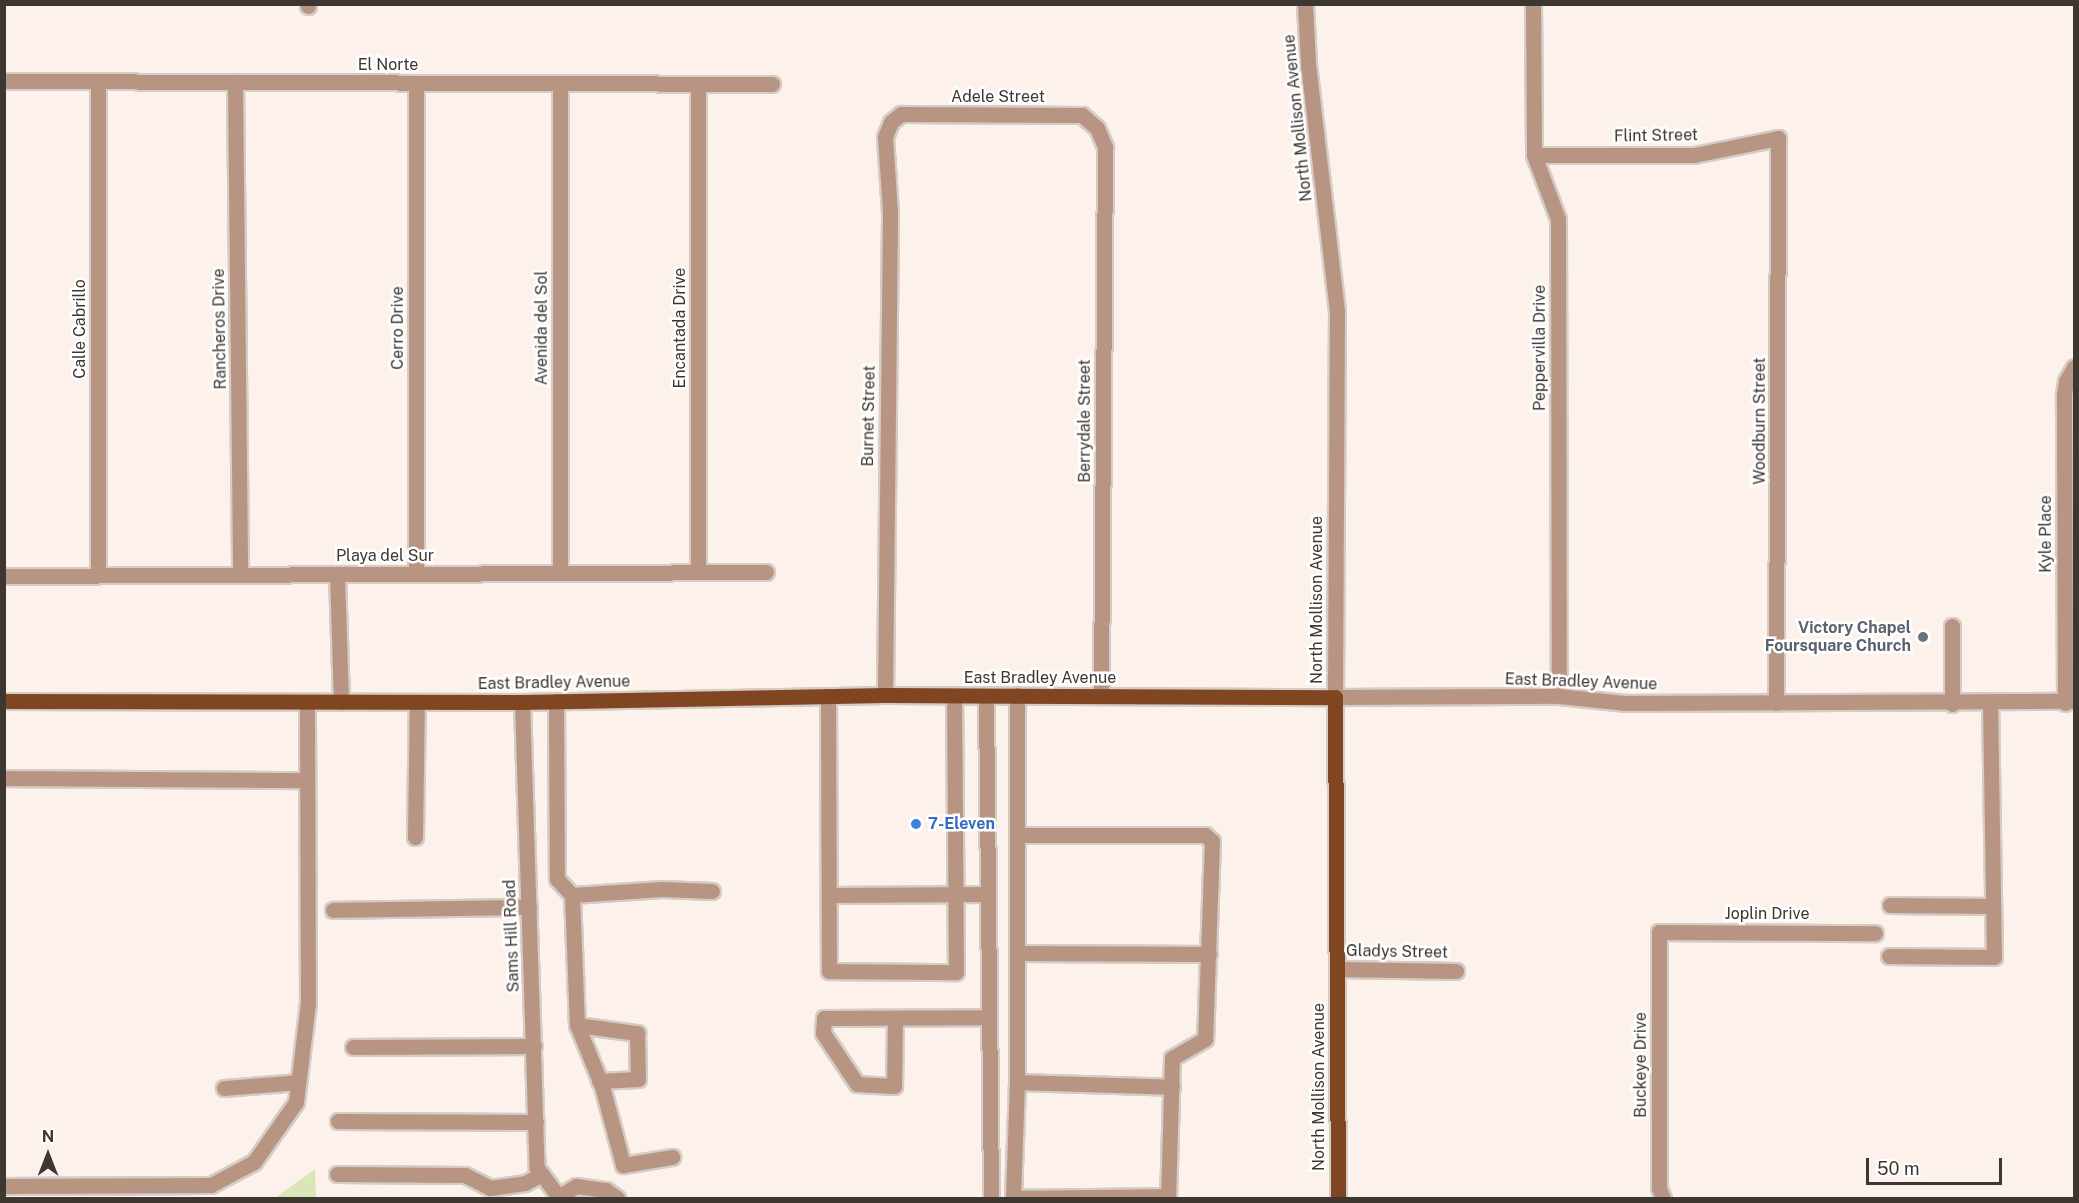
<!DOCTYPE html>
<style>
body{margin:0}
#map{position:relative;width:2079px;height:1203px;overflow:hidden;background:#fcf2eb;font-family:"Public Sans",sans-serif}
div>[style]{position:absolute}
.green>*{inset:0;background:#d9e6b5}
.roads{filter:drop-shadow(2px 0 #d6ccc6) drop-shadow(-2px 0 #d6ccc6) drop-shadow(0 2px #d6ccc6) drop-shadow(0 -2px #d6ccc6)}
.minor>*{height:15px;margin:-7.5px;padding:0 7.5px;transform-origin:7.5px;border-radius:7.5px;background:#b79582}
.major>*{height:15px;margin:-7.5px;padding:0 7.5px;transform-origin:7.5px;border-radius:7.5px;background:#804621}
.dots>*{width:16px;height:16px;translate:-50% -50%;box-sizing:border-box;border:3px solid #fff;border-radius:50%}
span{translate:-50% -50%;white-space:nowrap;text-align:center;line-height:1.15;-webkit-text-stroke:5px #fff;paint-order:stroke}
.street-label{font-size:16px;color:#3d3631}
.worship-label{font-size:16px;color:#5b616d;font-weight:700}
.right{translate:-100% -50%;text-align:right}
.shop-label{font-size:16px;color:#366cbe;font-weight:700}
.left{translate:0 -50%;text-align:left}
.frame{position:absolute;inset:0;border:6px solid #3d3631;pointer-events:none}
.north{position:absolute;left:18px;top:1125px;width:60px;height:60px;-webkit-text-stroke:4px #fff;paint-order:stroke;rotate:0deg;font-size:16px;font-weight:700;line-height:24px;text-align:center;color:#3d3631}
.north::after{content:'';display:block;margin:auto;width:21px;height:27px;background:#3d3631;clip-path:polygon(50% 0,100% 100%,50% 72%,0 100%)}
.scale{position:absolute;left:1866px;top:1158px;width:136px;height:27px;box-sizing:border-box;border:3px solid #3d3631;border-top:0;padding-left:8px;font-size:18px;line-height:21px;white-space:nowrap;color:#3d3631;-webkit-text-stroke:4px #fff;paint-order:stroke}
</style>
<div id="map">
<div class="green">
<div style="clip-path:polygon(315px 1169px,316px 1198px,275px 1198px)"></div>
</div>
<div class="roads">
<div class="minor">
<div style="left:308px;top:4px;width:2px;rotate:90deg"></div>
<div style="left:1305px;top:4px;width:60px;rotate:87.1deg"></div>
<div style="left:1308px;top:64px;width:249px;rotate:83.3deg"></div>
<div style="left:1337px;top:311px;width:386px;rotate:90.3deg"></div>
<div style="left:1335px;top:697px;width:224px;rotate:-0.3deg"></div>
<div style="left:1559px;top:696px;width:65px;rotate:6.1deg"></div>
<div style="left:1624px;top:703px;width:450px;rotate:-0.3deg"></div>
<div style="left:1533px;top:4px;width:151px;rotate:89.6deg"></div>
<div style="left:1534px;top:155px;width:68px;rotate:69.4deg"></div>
<div style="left:1558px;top:219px;width:477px;rotate:89.9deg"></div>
<div style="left:4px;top:81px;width:768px;rotate:0.22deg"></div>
<div style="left:98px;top:82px;width:493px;rotate:90deg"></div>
<div style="left:235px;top:83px;width:491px;rotate:89.4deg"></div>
<div style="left:416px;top:83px;width:491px;rotate:90deg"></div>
<div style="left:560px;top:83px;width:490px;rotate:90deg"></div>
<div style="left:698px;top:84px;width:488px;rotate:90deg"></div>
<div style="left:1534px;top:155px;width:160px"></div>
<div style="left:1694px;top:155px;width:86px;rotate:-11.4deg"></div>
<div style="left:1778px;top:138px;width:565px;rotate:90.2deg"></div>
<div style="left:337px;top:574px;width:128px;rotate:88.2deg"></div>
<div style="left:4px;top:576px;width:762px;rotate:-0.3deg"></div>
<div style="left:1952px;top:626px;width:78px;rotate:90deg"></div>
<div style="left:885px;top:695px;width:483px;rotate:-89.4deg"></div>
<div style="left:890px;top:212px;width:75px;rotate:-93.8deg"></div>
<div style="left:885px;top:137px;width:16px;rotate:-68deg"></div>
<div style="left:891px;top:122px;width:13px;rotate:-39deg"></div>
<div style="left:901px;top:114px;width:181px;rotate:0.3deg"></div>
<div style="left:1082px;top:115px;width:20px;rotate:41deg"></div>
<div style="left:1097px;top:128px;width:21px;rotate:67deg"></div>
<div style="left:1105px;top:147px;width:548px;rotate:90.42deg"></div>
<div style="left:828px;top:696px;width:275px;rotate:89.8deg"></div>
<div style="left:829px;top:971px;width:127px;rotate:0.5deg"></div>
<div style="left:956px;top:972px;width:275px;rotate:-90.4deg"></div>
<div style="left:986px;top:696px;width:502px;rotate:89.43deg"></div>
<div style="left:556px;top:701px;width:178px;rotate:89.7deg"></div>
<div style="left:557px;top:879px;width:22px;rotate:47deg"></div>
<div style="left:572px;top:895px;width:130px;rotate:87.8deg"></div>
<div style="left:577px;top:1025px;width:66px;rotate:67.7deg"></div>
<div style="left:602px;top:1086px;width:82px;rotate:75.1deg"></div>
<div style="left:623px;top:1165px;width:50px;rotate:-9.3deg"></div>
<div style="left:522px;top:702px;width:466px;rotate:88.2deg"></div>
<div style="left:537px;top:1168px;width:36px;rotate:53deg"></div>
<div style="left:559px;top:1197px;width:20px;rotate:-33deg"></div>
<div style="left:576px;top:1186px;width:30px;rotate:8deg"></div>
<div style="left:606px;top:1190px;width:14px;rotate:36deg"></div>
<div style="left:2065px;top:703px;width:309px;rotate:-90.2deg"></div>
<div style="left:2064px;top:394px;width:13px;rotate:-81deg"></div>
<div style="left:2066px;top:381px;width:16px;rotate:-60deg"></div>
<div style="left:4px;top:778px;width:303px;rotate:0.4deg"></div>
<div style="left:1017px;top:835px;width:188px"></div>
<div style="left:1205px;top:835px;width:9px;rotate:41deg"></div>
<div style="left:1212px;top:841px;width:198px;rotate:92deg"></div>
<div style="left:1205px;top:1039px;width:38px;rotate:150deg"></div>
<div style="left:1172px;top:1058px;width:140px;rotate:91.6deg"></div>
<div style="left:415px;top:837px;width:135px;rotate:-89.2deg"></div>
<div style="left:572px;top:895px;width:90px;rotate:-3.8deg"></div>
<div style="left:662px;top:889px;width:50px;rotate:2.3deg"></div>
<div style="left:829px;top:895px;width:159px;rotate:-0.4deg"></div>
<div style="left:1890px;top:905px;width:103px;rotate:0.6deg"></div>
<div style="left:333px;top:910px;width:196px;rotate:-0.9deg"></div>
<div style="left:1017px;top:953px;width:192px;rotate:0.3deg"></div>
<div style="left:1889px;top:956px;width:105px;rotate:0.5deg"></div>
<div style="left:1994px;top:957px;width:253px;rotate:-90.9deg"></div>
<div style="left:1337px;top:969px;width:119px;rotate:1deg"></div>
<div style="left:895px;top:1018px;width:68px;rotate:90.8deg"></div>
<div style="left:894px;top:1086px;width:37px;rotate:-177deg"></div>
<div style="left:857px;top:1084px;width:61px;rotate:-123.7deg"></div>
<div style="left:823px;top:1033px;width:15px;rotate:-86deg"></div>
<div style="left:824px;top:1018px;width:165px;rotate:-0.3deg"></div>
<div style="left:577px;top:1025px;width:61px;rotate:7.6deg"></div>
<div style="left:637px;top:1033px;width:46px;rotate:88.8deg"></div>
<div style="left:638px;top:1079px;width:39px;rotate:177deg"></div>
<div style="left:353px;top:1047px;width:181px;rotate:-0.3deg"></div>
<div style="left:1017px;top:1082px;width:155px;rotate:1.8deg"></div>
<div style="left:224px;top:1088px;width:74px;rotate:-4.6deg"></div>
<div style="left:338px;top:1121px;width:198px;rotate:0.3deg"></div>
<div style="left:337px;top:1174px;width:128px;rotate:0.4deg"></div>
<div style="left:465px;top:1175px;width:28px;rotate:27deg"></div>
<div style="left:490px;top:1188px;width:35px;rotate:-8deg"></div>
<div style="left:525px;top:1183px;width:19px;rotate:-28deg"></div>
<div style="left:4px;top:1186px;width:207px;rotate:-0.3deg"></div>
<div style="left:211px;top:1185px;width:49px;rotate:-28.1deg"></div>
<div style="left:254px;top:1162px;width:73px;rotate:-55deg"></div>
<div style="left:296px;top:1102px;width:100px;rotate:-83.1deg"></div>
<div style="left:308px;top:1003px;width:301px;rotate:-90.2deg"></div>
<div style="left:1013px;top:1197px;width:115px;rotate:-88deg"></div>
<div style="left:1017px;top:1082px;width:387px;rotate:-90deg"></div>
<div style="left:1013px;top:1198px;width:155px;rotate:-0.7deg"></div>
<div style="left:1663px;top:1198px;width:11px;rotate:-112deg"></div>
<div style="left:1659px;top:1188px;width:256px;rotate:-90deg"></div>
<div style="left:1659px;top:932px;width:216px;rotate:0.3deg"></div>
</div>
<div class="major">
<div style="left:4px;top:701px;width:518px;rotate:0.11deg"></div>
<div style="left:522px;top:702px;width:363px;rotate:-1.1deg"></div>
<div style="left:885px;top:695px;width:450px;rotate:0.3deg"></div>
<div style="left:1335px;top:697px;width:501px;rotate:89.66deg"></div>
</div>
</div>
<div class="dots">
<div style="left:1923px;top:637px;background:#6b7280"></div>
<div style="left:916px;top:824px;background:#3f7fe0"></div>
</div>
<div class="street-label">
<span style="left:388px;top:65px">El Norte</span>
<span style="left:998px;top:97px">Adele Street</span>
<span style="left:1298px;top:118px;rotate:-96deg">North Mollison Avenue</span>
<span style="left:1656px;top:136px;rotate:-1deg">Flint Street</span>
<span style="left:398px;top:328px;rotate:-90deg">Cerro Drive</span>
<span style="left:542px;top:328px;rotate:-90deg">Avenida del Sol</span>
<span style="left:680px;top:328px;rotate:-90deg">Encantada Drive</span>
<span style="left:80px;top:329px;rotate:-90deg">Calle Cabrillo</span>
<span style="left:220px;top:329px;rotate:-91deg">Rancheros Drive</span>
<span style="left:1540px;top:348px;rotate:-90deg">Peppervilla Drive</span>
<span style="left:869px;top:416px;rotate:-89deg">Burnet Street</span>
<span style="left:1085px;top:421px;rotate:-90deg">Berrydale Street</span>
<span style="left:1760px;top:421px;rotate:-90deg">Woodburn Street</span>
<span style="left:2046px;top:534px;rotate:-90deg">Kyle Place</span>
<span style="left:385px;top:556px">Playa del Sur</span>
<span style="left:1317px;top:600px;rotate:-90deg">North Mollison Avenue</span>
<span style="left:1040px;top:678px">East Bradley Avenue</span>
<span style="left:1581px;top:682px;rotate:2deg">East Bradley Avenue</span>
<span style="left:554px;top:683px;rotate:-1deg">East Bradley Avenue</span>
<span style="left:1767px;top:914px">Joplin Drive</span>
<span style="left:512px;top:936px;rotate:-92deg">Sams Hill Road</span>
<span style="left:1397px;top:952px;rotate:1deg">Gladys Street</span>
<span style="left:1641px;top:1065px;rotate:-90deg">Buckeye Drive</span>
<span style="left:1319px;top:1087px;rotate:-90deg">North Mollison Avenue</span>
</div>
<div class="worship-label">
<span class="right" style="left:1911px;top:637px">Victory Chapel<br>Foursquare Church</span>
</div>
<div class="shop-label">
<span class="left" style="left:928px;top:824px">7-Eleven</span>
</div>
<div class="frame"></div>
<div class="north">N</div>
<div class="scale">50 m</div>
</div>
